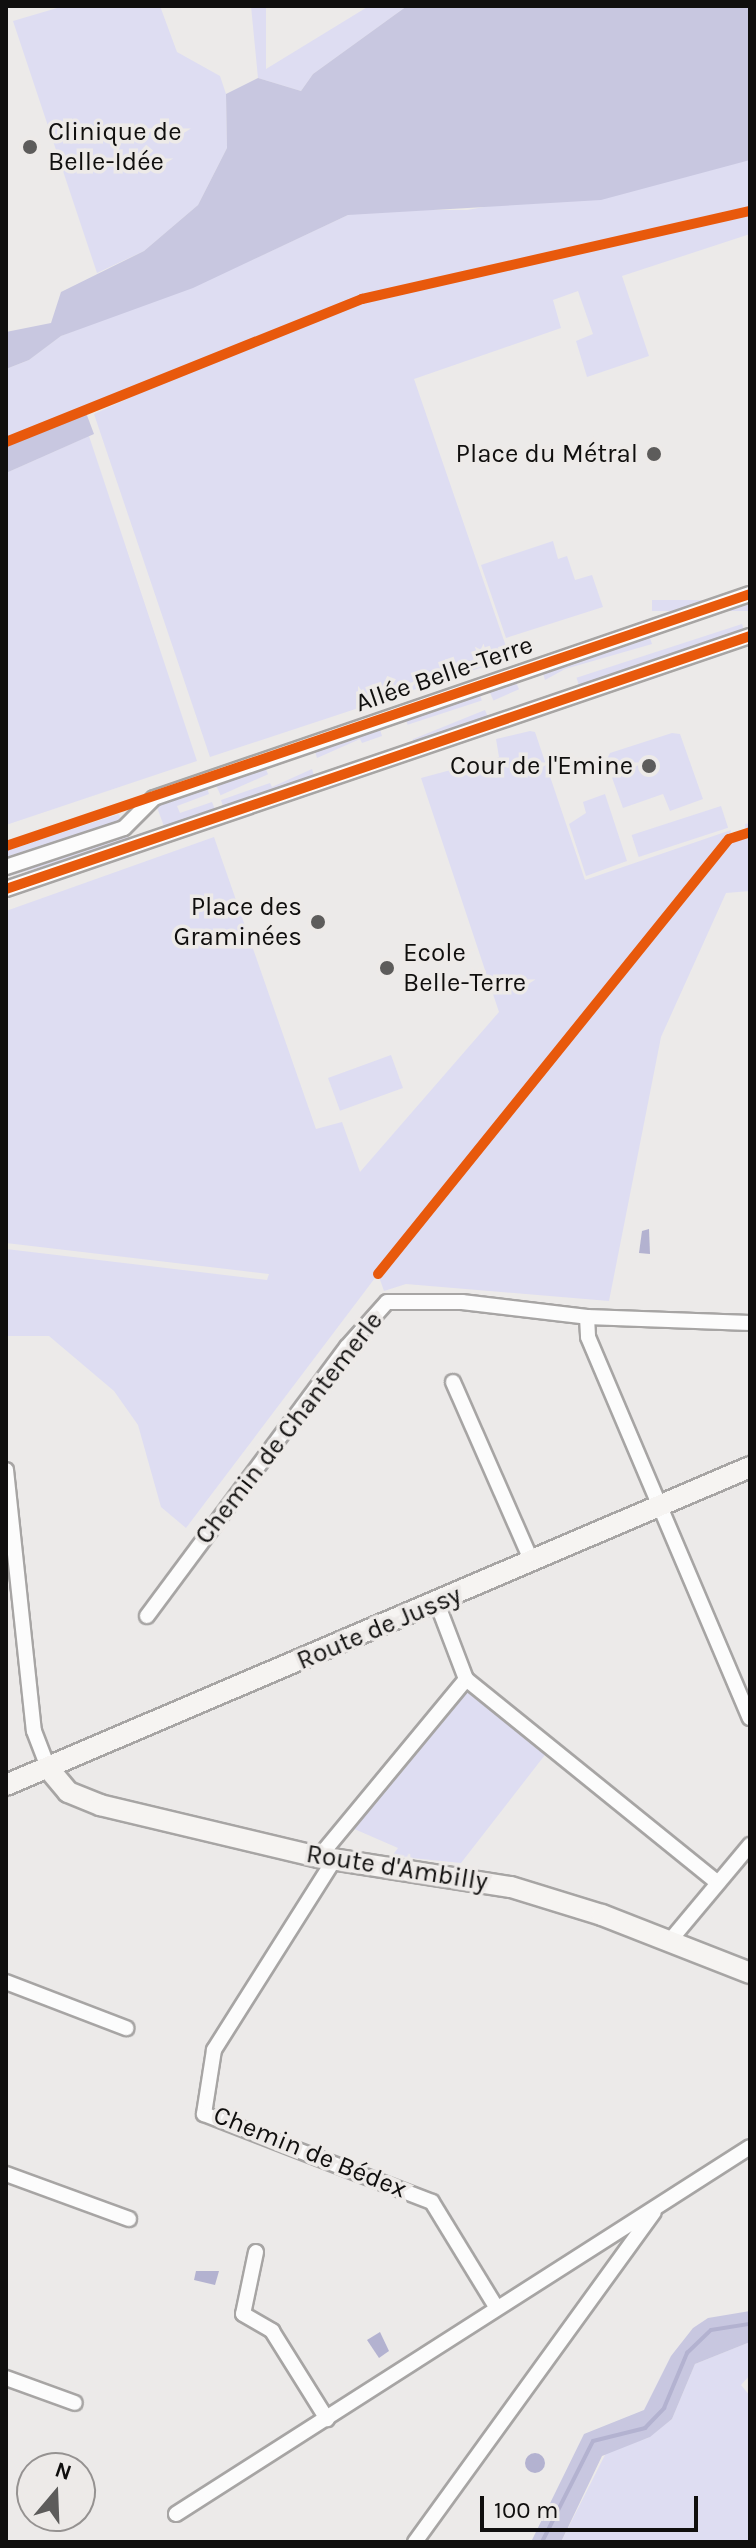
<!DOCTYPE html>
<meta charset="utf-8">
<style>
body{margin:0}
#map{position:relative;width:756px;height:2548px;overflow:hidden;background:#eceae9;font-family:Karla,sans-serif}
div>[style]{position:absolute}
.green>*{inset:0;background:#deddf2;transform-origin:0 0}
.forest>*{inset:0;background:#c8c7e0}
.water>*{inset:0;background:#b3b2d0}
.round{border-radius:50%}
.stream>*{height:4px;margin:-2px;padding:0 2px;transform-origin:2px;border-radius:2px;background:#b3b2d0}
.roads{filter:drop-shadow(2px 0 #a7a5a4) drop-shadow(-2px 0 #a7a5a4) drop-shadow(0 2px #a7a5a4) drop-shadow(0 -2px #a7a5a4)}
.street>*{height:14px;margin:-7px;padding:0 7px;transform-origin:7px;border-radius:7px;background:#fcfcfc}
.secondary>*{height:20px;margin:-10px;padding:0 10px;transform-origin:10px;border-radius:10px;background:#f6f4f2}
.cycleway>*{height:10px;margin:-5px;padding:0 5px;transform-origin:5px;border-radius:5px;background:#e8590c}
.dots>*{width:22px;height:22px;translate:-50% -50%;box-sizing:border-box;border:4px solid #edeae8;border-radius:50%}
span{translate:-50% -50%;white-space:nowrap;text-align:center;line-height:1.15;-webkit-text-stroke:7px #edeae8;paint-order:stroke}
.poi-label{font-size:26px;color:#100f0e}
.left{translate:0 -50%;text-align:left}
.right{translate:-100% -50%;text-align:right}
.street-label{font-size:26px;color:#100f0e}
.frame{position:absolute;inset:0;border:8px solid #100f0e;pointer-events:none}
.north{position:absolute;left:16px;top:2452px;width:80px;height:80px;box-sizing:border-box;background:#edeae8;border:2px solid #959291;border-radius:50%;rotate:19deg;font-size:22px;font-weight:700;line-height:32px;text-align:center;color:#100f0e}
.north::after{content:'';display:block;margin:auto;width:28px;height:36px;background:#5d5c5b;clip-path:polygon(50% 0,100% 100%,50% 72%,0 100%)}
.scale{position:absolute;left:480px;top:2496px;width:218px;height:36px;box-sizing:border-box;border:4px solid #100f0e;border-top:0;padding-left:10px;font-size:24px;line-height:28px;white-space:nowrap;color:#100f0e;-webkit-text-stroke:6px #edeae8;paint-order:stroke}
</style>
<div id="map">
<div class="green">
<div style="clip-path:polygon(64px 6px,160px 6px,177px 52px,220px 76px,226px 94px,227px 148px,198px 205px,144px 251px,97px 273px,13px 21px)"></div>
<div style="clip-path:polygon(251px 6px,266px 6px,266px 69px,369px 6px,407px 6px,313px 74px,301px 91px,258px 78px)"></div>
<div style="clip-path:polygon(750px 160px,750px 234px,622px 276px,649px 356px,587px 377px,576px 341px,593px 334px,578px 291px,553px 300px,561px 328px,414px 379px,510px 658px,210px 757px,94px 414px,246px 345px,6px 442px,6px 369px,29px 360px,61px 336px,254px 259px,348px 215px,368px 210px,467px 210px)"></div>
<div style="clip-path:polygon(89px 436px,197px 761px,6px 825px,6px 473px)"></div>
<div style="clip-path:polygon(553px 541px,558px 559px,567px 556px,575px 580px,592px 575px,603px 607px,506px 638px,481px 565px)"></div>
<div style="left:750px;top:600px;width:11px;height:98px;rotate:90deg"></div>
<div style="left:742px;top:624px;width:9px;height:174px;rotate:72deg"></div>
<div style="clip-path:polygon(649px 635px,652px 644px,565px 669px,545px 680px,542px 670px)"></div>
<div style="left:515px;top:680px;width:10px;height:28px;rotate:66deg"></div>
<div style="left:479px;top:692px;width:9px;height:78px;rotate:72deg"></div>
<div style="left:485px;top:710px;width:11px;height:78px;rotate:68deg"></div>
<div style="clip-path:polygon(379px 726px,382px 736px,362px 743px,360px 739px,317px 758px,314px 748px)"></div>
<div style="clip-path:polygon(530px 731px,535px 732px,585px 880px,731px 830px,730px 839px,746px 832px,745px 824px,750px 823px,750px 891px,726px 893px,661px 1037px,609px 1301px,406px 1284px,384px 1291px,378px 1274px,186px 1528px,161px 1507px,138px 1425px,114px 1391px,49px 1336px,6px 1336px,6px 1249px,267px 1280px,269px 1274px,6px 1243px,6px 911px,214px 837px,316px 1129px,342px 1122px,360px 1172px,499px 1012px,421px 778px,499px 757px,496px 739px)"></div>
<div style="clip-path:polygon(672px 733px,680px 734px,703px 799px,670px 811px,663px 794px,623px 808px,606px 761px,610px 753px)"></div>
<div style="left:264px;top:765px;width:10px;height:52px;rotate:66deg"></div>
<div style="clip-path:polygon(312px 769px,315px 779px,224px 809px,221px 800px,270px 783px,272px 787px)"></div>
<div style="clip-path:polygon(206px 785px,209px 794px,177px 806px,180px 813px,212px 802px,216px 812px,165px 829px,155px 802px)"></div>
<div style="clip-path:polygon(605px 794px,627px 861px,586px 876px,569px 824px,586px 813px,583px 802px)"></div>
<div style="left:721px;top:806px;width:23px;height:94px;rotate:72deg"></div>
<div style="left:119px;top:814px;width:6px;height:119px;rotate:72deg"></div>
<div style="left:127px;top:835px;width:7px;height:128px;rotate:74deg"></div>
<div style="left:391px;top:1055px;width:35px;height:67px;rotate:70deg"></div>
<div style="clip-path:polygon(466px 1686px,548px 1751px,461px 1863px,392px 1856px,398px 1848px,352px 1828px)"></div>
<div style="clip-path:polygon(750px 2342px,750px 2375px,741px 2385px,750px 2396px,750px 2542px,561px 2542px,607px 2451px,648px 2438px,672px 2419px,695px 2364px)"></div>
</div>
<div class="forest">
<div style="clip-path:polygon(407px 6px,750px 6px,750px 160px,601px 200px,348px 215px,193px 288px,61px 336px,29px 360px,6px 369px,6px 332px,51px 323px,61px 292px,144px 251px,198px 205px,227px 148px,226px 94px,258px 78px,301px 91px,313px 74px)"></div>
<div style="clip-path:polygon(85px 410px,94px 434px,6px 473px,6px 442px)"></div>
<div style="clip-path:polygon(750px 2311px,750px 2342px,695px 2364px,672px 2419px,650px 2437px,602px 2456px,561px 2542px,531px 2542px,584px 2434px,644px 2410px,671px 2356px,693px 2328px,708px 2318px)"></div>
</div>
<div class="water">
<div style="clip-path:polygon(649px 1229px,650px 1254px,639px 1253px,642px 1231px)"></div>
<div style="clip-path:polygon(196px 2271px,219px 2271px,215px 2285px,194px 2280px)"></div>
<div style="clip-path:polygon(380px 2332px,389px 2351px,379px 2358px,367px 2340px)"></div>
<div class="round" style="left:525px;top:2453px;width:20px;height:20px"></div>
</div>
<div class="stream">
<div style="left:542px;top:2542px;width:113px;rotate:-63.2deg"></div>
<div style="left:593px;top:2441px;width:54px;rotate:-14deg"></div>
<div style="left:645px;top:2428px;width:28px;rotate:-46deg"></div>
<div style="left:664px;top:2408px;width:60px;rotate:-67.3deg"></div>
<div style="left:687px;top:2353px;width:33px;rotate:-44deg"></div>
<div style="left:711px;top:2330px;width:39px;rotate:-9deg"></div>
</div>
<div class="roads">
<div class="street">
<div style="left:6px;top:867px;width:124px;rotate:-18.3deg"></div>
<div style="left:124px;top:828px;width:42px;rotate:-45deg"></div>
<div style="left:154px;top:798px;width:630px;rotate:-18.9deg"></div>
<div style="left:6px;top:889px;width:786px;rotate:-18.78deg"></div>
<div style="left:587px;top:1317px;width:20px;rotate:87deg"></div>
<div style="left:588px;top:1337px;width:414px;rotate:67deg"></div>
<div style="left:453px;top:1382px;width:197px;rotate:66.3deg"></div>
<div style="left:6px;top:1470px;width:262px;rotate:83.9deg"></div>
<div style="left:34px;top:1731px;width:40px;rotate:69deg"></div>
<div style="left:437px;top:1603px;width:81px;rotate:69.1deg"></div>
<div style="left:147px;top:1616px;width:335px;rotate:-53.4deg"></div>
<div style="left:347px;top:1347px;width:60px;rotate:-48.4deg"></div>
<div style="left:387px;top:1302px;width:75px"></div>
<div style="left:462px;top:1302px;width:126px;rotate:6.8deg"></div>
<div style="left:587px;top:1317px;width:163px;rotate:2.1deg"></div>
<div style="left:319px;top:1857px;width:231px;rotate:-50.4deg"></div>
<div style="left:466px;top:1679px;width:324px;rotate:39deg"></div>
<div style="left:334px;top:1860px;width:225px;rotate:122.3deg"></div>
<div style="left:214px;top:2050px;width:65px;rotate:98.9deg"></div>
<div style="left:204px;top:2114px;width:244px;rotate:21.1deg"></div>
<div style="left:432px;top:2202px;width:123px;rotate:58.6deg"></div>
<div style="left:668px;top:1943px;width:128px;rotate:-50.1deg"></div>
<div style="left:6px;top:1982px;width:129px;rotate:21deg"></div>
<div style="left:6px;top:2174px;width:131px;rotate:20.1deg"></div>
<div style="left:256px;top:2252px;width:63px;rotate:101.8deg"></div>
<div style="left:243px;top:2314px;width:34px;rotate:30deg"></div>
<div style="left:272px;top:2331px;width:104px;rotate:58deg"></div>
<div style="left:6px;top:2378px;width:73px;rotate:19.9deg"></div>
<div style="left:176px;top:2514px;width:681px;rotate:-32.59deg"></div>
<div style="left:415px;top:2542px;width:407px;rotate:-54.1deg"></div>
</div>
<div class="secondary">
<div style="left:48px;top:1768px;width:31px;rotate:50deg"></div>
<div style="left:68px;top:1792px;width:35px;rotate:22deg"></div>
<div style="left:100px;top:1805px;width:225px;rotate:13.4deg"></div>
<div style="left:319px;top:1857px;width:194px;rotate:8.9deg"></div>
<div style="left:511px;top:1887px;width:95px;rotate:17.1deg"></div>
<div style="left:602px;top:1915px;width:159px;rotate:21.4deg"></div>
<div style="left:6px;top:1785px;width:809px;rotate:-23.14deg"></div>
</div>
</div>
<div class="cycleway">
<div style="left:6px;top:442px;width:384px;rotate:-21.9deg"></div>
<div style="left:362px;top:299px;width:398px;rotate:-12.8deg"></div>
<div style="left:6px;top:846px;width:786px;rotate:-18.71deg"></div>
<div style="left:6px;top:889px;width:786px;rotate:-18.78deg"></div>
<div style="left:378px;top:1274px;width:559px;rotate:-51.1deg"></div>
<div style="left:729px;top:839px;width:22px;rotate:-18deg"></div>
</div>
<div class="dots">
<div style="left:30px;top:147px;background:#5d5c5b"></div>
<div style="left:654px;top:454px;background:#5d5c5b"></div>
<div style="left:649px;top:766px;background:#5d5c5b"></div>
<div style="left:318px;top:922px;background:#5d5c5b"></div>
<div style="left:387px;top:968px;background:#5d5c5b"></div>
</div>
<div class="poi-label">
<span class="left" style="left:48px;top:147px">Clinique de<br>Belle-Idée</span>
<span class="right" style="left:638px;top:454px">Place du Métral</span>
<span class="right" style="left:633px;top:766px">Cour de l'Emine</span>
<span class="right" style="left:302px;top:922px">Place des<br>Graminées</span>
<span class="left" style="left:403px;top:968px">Ecole<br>Belle-Terre</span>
</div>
<div class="street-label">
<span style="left:444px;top:674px;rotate:-19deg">Allée Belle-Terre</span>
<span style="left:289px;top:1428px;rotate:-52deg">Chemin de Chantemerle</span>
<span style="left:379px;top:1628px;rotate:-23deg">Route de Jussy</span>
<span style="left:397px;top:1868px;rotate:9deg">Route d'Ambilly</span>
<span style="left:310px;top:2152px;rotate:22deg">Chemin de Bédex</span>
</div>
<div class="frame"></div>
<div class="north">N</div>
<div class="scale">100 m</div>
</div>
